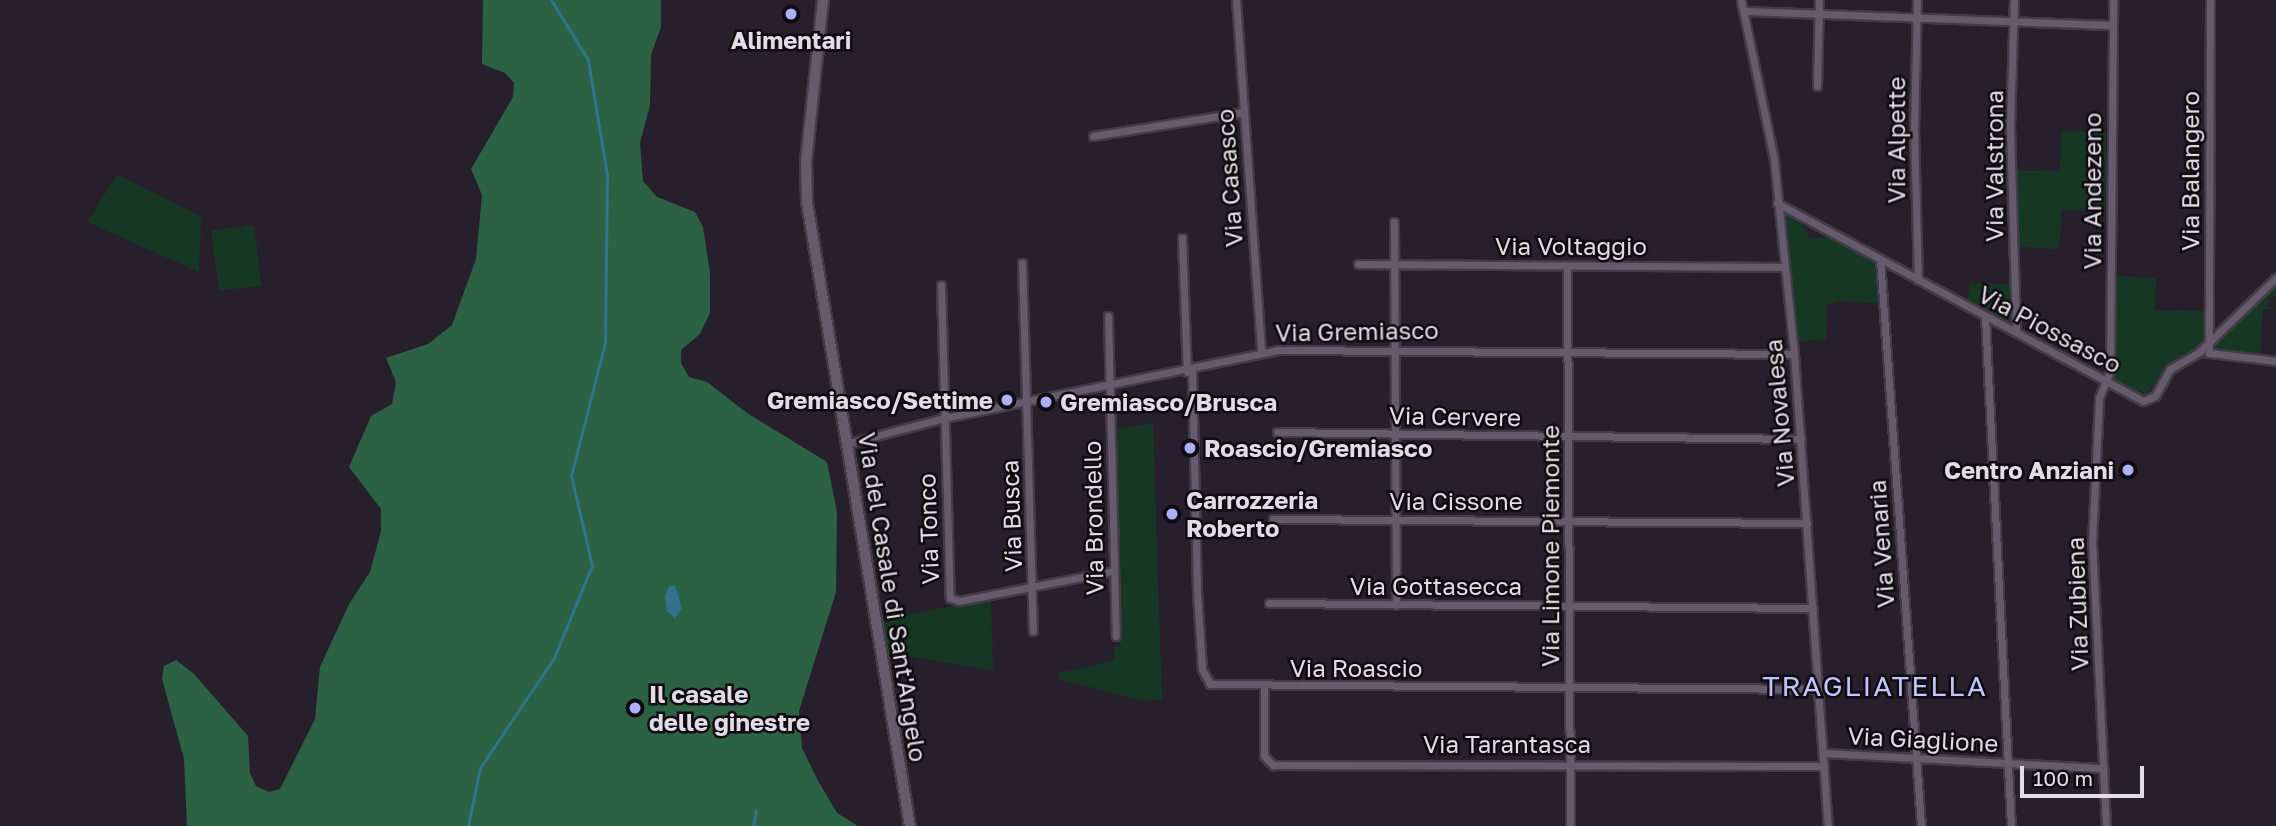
<!DOCTYPE html>
<style>
body{margin:0}
#map{position:relative;width:2276px;height:826px;overflow:hidden;background:#281f2d;font-family:"Golos Text",sans-serif}
div>[style]{position:absolute}
.green>*{inset:0;background:#153724;transform-origin:0 0}
.forest>*{inset:0;background:#2b6243}
.water>*{inset:0;background:#32738d}
.stream>*{height:2.5px;margin:-1.25px;padding:0 1.25px;transform-origin:1.25px;border-radius:1.25px;background:#32738d}
.roads{filter:drop-shadow(2px 0 #433c47) drop-shadow(-2px 0 #433c47) drop-shadow(0 2px #433c47) drop-shadow(0 -2px #433c47)}
.street>*{height:7px;margin:-3.5px;padding:0 3.5px;transform-origin:3.5px;border-radius:3.5px;background:#665b6c}
.secondary>*{height:10px;margin:-5px;padding:0 5px;transform-origin:5px;border-radius:5px;background:#665b6c}
.dots>*{width:19px;height:19px;translate:-50% -50%;box-sizing:border-box;border:4px solid #0f0b11;border-radius:50%}
span{translate:-50% -50%;white-space:nowrap;text-align:center;line-height:1.15;-webkit-text-stroke:5px #0f0b11;paint-order:stroke}
.poi-label{font-size:24px;color:#e2dce5;font-weight:700}
.right{translate:-100% -50%;text-align:right}
.left{translate:0 -50%;text-align:left}
.street-label{font-size:24px;color:#e2dce5}
.quarter-label{font-size:28px;color:#c2c6ff;letter-spacing:2px}
.scale{position:absolute;left:2020px;top:766px;width:124px;height:32px;box-sizing:border-box;border:4px solid #e2dce5;border-top:0;padding-left:9px;font-size:21px;line-height:24px;white-space:nowrap;color:#e2dce5;-webkit-text-stroke:5px #0f0b11;paint-order:stroke}
</style>
<div id="map">
<div class="green">
<div style="clip-path:polygon(2061px 131px,2106px 132px,2105px 212px,2062px 210px,2059px 249px,2018px 247px,2016px 170px,2060px 171px)"></div>
<div style="clip-path:polygon(117px 175px,201px 216px,199px 272px,87px 222px)"></div>
<div style="clip-path:polygon(1790px 214px,1799px 219px,1810px 238px,1831px 237px,1875px 262px,1879px 303px,1837px 301px,1827px 306px,1826px 339px,1798px 342px,1783px 226px,1783px 215px)"></div>
<div style="left:254px;top:225px;width:61px;height:43px;rotate:83deg"></div>
<div style="clip-path:polygon(2115px 276px,2156px 278px,2155px 310px,2204px 311px,2205px 341px,2172px 363px,2146px 394px,2115px 381px)"></div>
<div style="clip-path:polygon(1969px 283px,2011px 284px,2010px 322px,1968px 302px)"></div>
<div style="clip-path:polygon(2276px 284px,2276px 297px,2269px 297px,2268px 306px,2276px 309px,2263px 309px,2260px 357px,2218px 355px,2211px 349px)"></div>
<div style="clip-path:polygon(1153px 423px,1162px 700px,1145px 701px,1058px 679px,1059px 673px,1114px 661px,1114px 647px,1120px 646px,1116px 430px)"></div>
<div style="clip-path:polygon(991px 598px,993px 671px,886px 652px,880px 620px)"></div>
</div>
<div class="forest">
<div style="clip-path:polygon(483px 0,661px 0,661px 27px,651px 55px,650px 105px,640px 143px,643px 181px,657px 197px,695px 212px,703px 227px,710px 273px,710px 313px,700px 334px,681px 350px,681px 363px,689px 377px,707px 382px,747px 413px,827px 462px,837px 512px,836px 592px,799px 711px,802px 748px,817px 779px,837px 813px,858px 826px,187px 826px,184px 759px,162px 679px,164px 666px,176px 660px,194px 674px,248px 736px,250px 773px,256px 786px,269px 792px,280px 789px,315px 719px,320px 667px,349px 604px,370px 572px,381px 531px,381px 509px,349px 467px,371px 416px,392px 404px,396px 382px,386px 358px,428px 344px,452px 325px,476px 259px,482px 195px,471px 169px,513px 97px,514px 83px,505px 73px,482px 64px)"></div>
</div>
<div class="water">
<div style="clip-path:polygon(675px 586px,682px 608px,675px 618px,667px 611px,665px 596px,669px 586px)"></div>
</div>
<div class="stream">
<div style="left:468px;top:826px;width:59px;rotate:-78.3deg"></div>
<div style="left:480px;top:768px;width:133px;rotate:-56.1deg"></div>
<div style="left:554px;top:658px;width:100px;rotate:-67.6deg"></div>
<div style="left:592px;top:566px;width:92px;rotate:-103.1deg"></div>
<div style="left:571px;top:476px;width:137px;rotate:-75.7deg"></div>
<div style="left:605px;top:343px;width:168px;rotate:-89.3deg"></div>
<div style="left:607px;top:175px;width:117px;rotate:-99.4deg"></div>
<div style="left:588px;top:60px;width:70px;rotate:-121.7deg"></div>
<div style="left:753px;top:826px;width:15px;rotate:-79deg"></div>
</div>
<div class="roads">
<div class="street">
<div style="left:1236px;top:0;width:354px;rotate:85.9deg"></div>
<div style="left:1741px;top:0;width:163px;rotate:78.3deg"></div>
<div style="left:1774px;top:160px;width:195px;rotate:84.1deg"></div>
<div style="left:1794px;top:354px;width:473px;rotate:85.9deg"></div>
<div style="left:1917px;top:0;width:129px;rotate:91.3deg"></div>
<div style="left:1914px;top:129px;width:151px;rotate:88.5deg"></div>
<div style="left:2014px;top:0;width:127px;rotate:91.8deg"></div>
<div style="left:2010px;top:127px;width:204px;rotate:88.3deg"></div>
<div style="left:2210px;top:0;width:353px;rotate:90.2deg"></div>
<div style="left:2209px;top:353px;width:67px;rotate:6.8deg"></div>
<div style="left:1744px;top:11px;width:368px;rotate:2.2deg"></div>
<div style="left:1817px;top:86px;width:86px;rotate:-88.7deg"></div>
<div style="left:1093px;top:136px;width:153px;rotate:-9deg"></div>
<div style="left:1777px;top:203px;width:416px;rotate:28.4deg"></div>
<div style="left:2143px;top:401px;width:13px;rotate:-23deg"></div>
<div style="left:2155px;top:396px;width:31px;rotate:-61deg"></div>
<div style="left:2170px;top:369px;width:34px;rotate:-30deg"></div>
<div style="left:2199px;top:352px;width:107px;rotate:-43.9deg"></div>
<div style="left:1394px;top:222px;width:383px;rotate:89.7deg"></div>
<div style="left:1182px;top:238px;width:134px;rotate:87.9deg"></div>
<div style="left:1880px;top:259px;width:568px;rotate:85.86deg"></div>
<div style="left:1022px;top:263px;width:368px;rotate:88.3deg"></div>
<div style="left:1358px;top:264px;width:425px;rotate:0.4deg"></div>
<div style="left:1567px;top:266px;width:560px;rotate:89.69deg"></div>
<div style="left:941px;top:285px;width:313px;rotate:88.4deg"></div>
<div style="left:950px;top:598px;width:9px;rotate:18deg"></div>
<div style="left:959px;top:601px;width:157px;rotate:-11deg"></div>
<div style="left:1108px;top:316px;width:320px;rotate:88.6deg"></div>
<div style="left:1985px;top:316px;width:511px;rotate:87.08deg"></div>
<div style="left:1192px;top:371px;width:221px;rotate:88.7deg"></div>
<div style="left:1197px;top:592px;width:77px;rotate:86.3deg"></div>
<div style="left:1202px;top:669px;width:17px;rotate:62deg"></div>
<div style="left:1210px;top:684px;width:609px;rotate:0.47deg"></div>
<div style="left:1277px;top:432px;width:524px;rotate:0.77deg"></div>
<div style="left:846px;top:444px;width:101px;rotate:-14.9deg"></div>
<div style="left:944px;top:418px;width:341px;rotate:-11.5deg"></div>
<div style="left:1278px;top:350px;width:516px;rotate:0.44deg"></div>
<div style="left:1273px;top:519px;width:534px;rotate:0.43deg"></div>
<div style="left:1269px;top:603px;width:544px;rotate:0.53deg"></div>
<div style="left:1264px;top:687px;width:69px;rotate:90deg"></div>
<div style="left:1264px;top:756px;width:13px;rotate:45deg"></div>
<div style="left:1273px;top:765px;width:551px;rotate:0.1deg"></div>
<div style="left:1824px;top:753px;width:280px;rotate:3.1deg"></div>
<div style="left:2106px;top:826px;width:283px;rotate:-92.8deg"></div>
<div style="left:2092px;top:543px;width:145px;rotate:-87.2deg"></div>
<div style="left:2099px;top:398px;width:29px;rotate:-68deg"></div>
<div style="left:2110px;top:371px;width:371px;rotate:-89.5deg"></div>
</div>
<div class="secondary">
<div style="left:823px;top:0;width:162px;rotate:96deg"></div>
<div style="left:806px;top:161px;width:41px;rotate:88.6deg"></div>
<div style="left:807px;top:202px;width:632px;rotate:80.63deg"></div>
</div>
</div>
<div class="dots">
<div style="left:791px;top:14px;background:#acaffb"></div>
<div style="left:1007px;top:400px;background:#acaffb"></div>
<div style="left:1046px;top:402px;background:#acaffb"></div>
<div style="left:1190px;top:448px;background:#acaffb"></div>
<div style="left:2128px;top:470px;background:#acaffb"></div>
<div style="left:1172px;top:514px;background:#acaffb"></div>
<div style="left:635px;top:708px;background:#acaffb"></div>
</div>
<div class="poi-label">
<span style="left:791px;top:40px">Alimentari</span>
<span class="right" style="left:993px;top:400px">Gremiasco/Settime</span>
<span class="left" style="left:1060px;top:402px">Gremiasco/Brusca</span>
<span class="left" style="left:1204px;top:448px">Roascio/Gremiasco</span>
<span class="right" style="left:2114px;top:470px">Centro Anziani</span>
<span class="left" style="left:1186px;top:514px">Carrozzeria<br>Roberto</span>
<span class="left" style="left:649px;top:708px">Il casale<br>delle ginestre</span>
</div>
<div class="street-label">
<span style="left:1896px;top:140px;rotate:-90deg">Via Alpette</span>
<span style="left:1994px;top:166px;rotate:-90deg">Via Valstrona</span>
<span style="left:2190px;top:171px;rotate:-90deg">Via Balangero</span>
<span style="left:1229px;top:178px;rotate:-94deg">Via Casasco</span>
<span style="left:2092px;top:191px;rotate:-90deg">Via Andezeno</span>
<span style="left:1571px;top:246px">Via Voltaggio</span>
<span style="left:2050px;top:329px;rotate:28deg">Via Piossasco</span>
<span style="left:1357px;top:331px;rotate:-1deg">Via Gremiasco</span>
<span style="left:1779px;top:413px;rotate:-95deg">Via Novalesa</span>
<span style="left:1455px;top:416px;rotate:1deg">Via Cervere</span>
<span style="left:1456px;top:501px">Via Cissone</span>
<span style="left:1011px;top:516px;rotate:-92deg">Via Busca</span>
<span style="left:1093px;top:518px;rotate:-91deg">Via Brondello</span>
<span style="left:928px;top:529px;rotate:-92deg">Via Tonco</span>
<span style="left:1881px;top:544px;rotate:-94deg">Via Venaria</span>
<span style="left:1550px;top:546px;rotate:-90deg">Via Limone Piemonte</span>
<span style="left:1436px;top:586px">Via Gottasecca</span>
<span style="left:893px;top:597px;rotate:81deg">Via del Casale di Sant'Angelo</span>
<span style="left:2077px;top:604px;rotate:-92deg">Via Zubiena</span>
<span style="left:1356px;top:668px">Via Roascio</span>
<span style="left:1923px;top:739px;rotate:3deg">Via Giaglione</span>
<span style="left:1507px;top:744px">Via Tarantasca</span>
</div>
<div class="quarter-label">
<span style="left:1875px;top:686px">TRAGLIATELLA</span>
</div>
<div class="scale">100 m</div>
</div>
